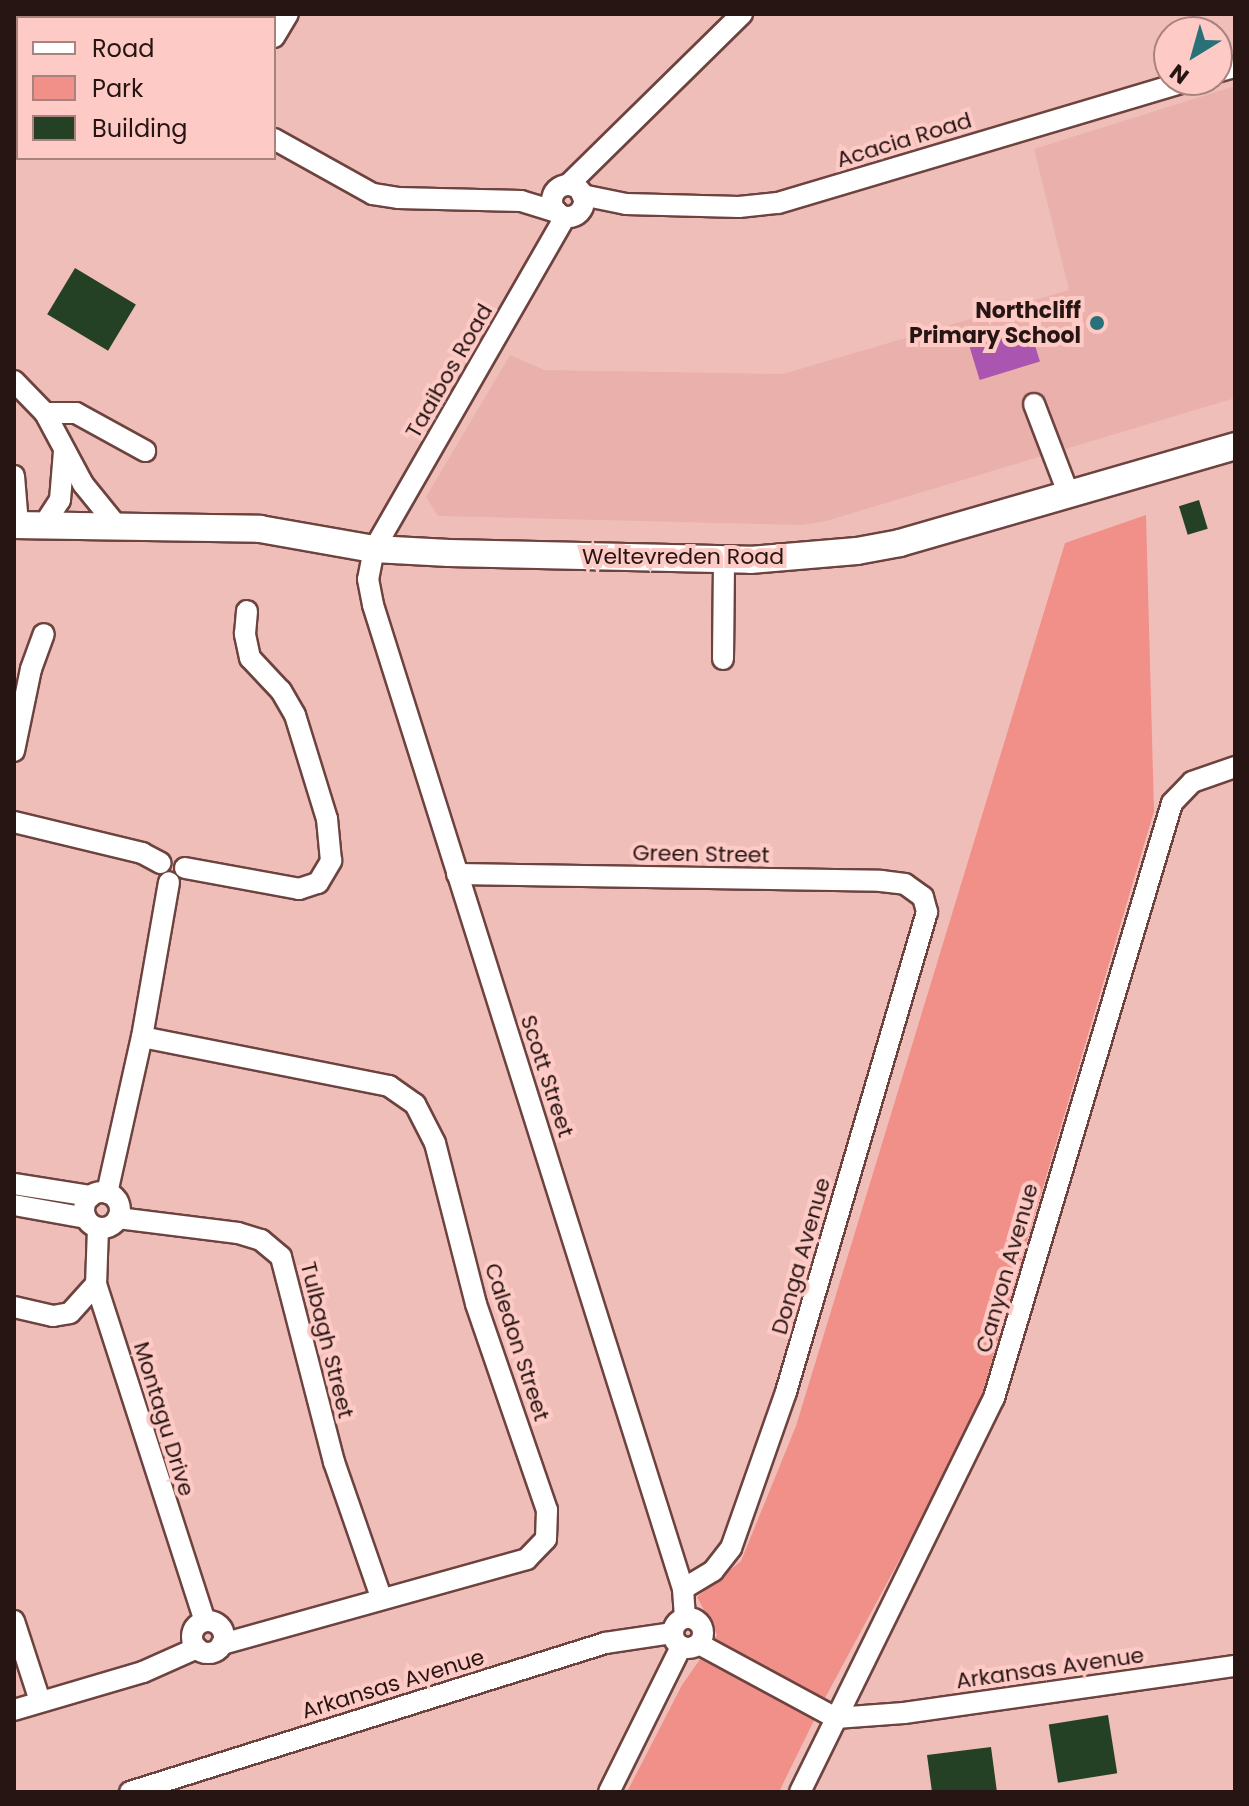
<!DOCTYPE html>
<style>
body{margin:0}
#map{position:relative;width:1249px;height:1806px;overflow:hidden;background:#f0beb8;font-family:Poppins,sans-serif}
div>[style]{position:absolute}
.built>*{inset:0;background:#eab0ab}
.green>*{inset:0;background:#f09088}
.water>*{inset:0;background:#aa55b0;transform-origin:0 0}
.building>*{inset:0;background:#244126;transform-origin:0 0}
.roads{filter:drop-shadow(2px 0 #6d433f) drop-shadow(-2px 0 #6d433f) drop-shadow(0 2px #6d433f) drop-shadow(0 -2px #6d433f)}
.minor>*{height:20px;margin:-10px;padding:0 10px;transform-origin:10px;border-radius:10px;background:#fff}
.minor>.ring{margin:-10px;padding:0;box-sizing:content-box;background:none;border:20px solid #fff;border-radius:50%}
.major>*{height:26px;margin:-13px;padding:0 13px;transform-origin:13px;border-radius:13px;background:#fff}
.dots>*{width:22px;height:22px;translate:-50% -50%;box-sizing:border-box;border:4px solid #fecac5;border-radius:50%}
span{translate:-50% -50%;white-space:nowrap;text-align:center;line-height:1.15;-webkit-text-stroke:8px #fecac5;paint-order:stroke}
.street-label{font-size:22px;color:#261513}
.poi-label{font-size:22px;color:#261513;font-weight:700}
.right{translate:-100% -50%;text-align:right}
.frame{position:absolute;inset:0;border:16px solid #261513;pointer-events:none}
.legend{position:absolute;left:16px;top:16px;width:260px;height:144px;box-sizing:border-box;background:#fecac5;border:2px solid #a8827e;margin:0;padding:10px 14px;list-style:none;font-size:24px;color:#261513}
.legend li{display:flex;align-items:center;gap:16px;height:40px}
.legend b{width:40px;border:2px solid #a8827e}
.north{position:absolute;left:1153px;top:16px;width:80px;height:80px;box-sizing:border-box;background:#fecac5;border:2px solid #a8827e;border-radius:50%;rotate:217deg;font-size:22px;font-weight:700;line-height:32px;text-align:center;color:#261513}
.north::after{content:'';display:block;margin:auto;width:28px;height:36px;background:#287179;clip-path:polygon(50% 0,100% 100%,50% 72%,0 100%)}
</style>
<div id="map">
<div class="built">
<div style="clip-path:polygon(1235px 86px,1235px 398px,826px 521px,802px 525px,438px 516px,426px 497px,510px 355px,544px 370px,783px 374px,1069px 290px,1034px 149px)"></div>
</div>
<div class="green">
<div style="clip-path:polygon(1146px 515px,1154px 811px,974px 1421px,824px 1700px,779px 1792px,627px 1792px,682px 1685px,717px 1635px,697px 1597px,741px 1561px,796px 1426px,1065px 543px)"></div>
</div>
<div class="water">
<div style="left:1030px;top:329px;width:34px;height:63px;rotate:73deg"></div>
</div>
<div class="building">
<div style="left:75px;top:268px;width:71px;height:54px;rotate:31deg"></div>
<div style="left:1199px;top:500px;width:30px;height:21px;rotate:73deg"></div>
<div style="left:1108px;top:1715px;width:59px;height:60px;rotate:81deg"></div>
<div style="clip-path:polygon(991px 1747px,997px 1792px,932px 1792px,927px 1755px)"></div>
</div>
<div class="roads">
<div class="minor">
<div style="left:59px;top:14px;width:7px;rotate:34deg"></div>
<div style="left:274px;top:37px;width:27px;rotate:-59deg"></div>
<div style="left:1217px;top:72px;width:19px;rotate:-16deg"></div>
<div style="left:274px;top:139px;width:113px;rotate:29.1deg"></div>
<div style="left:373px;top:194px;width:25px;rotate:9deg"></div>
<div style="left:398px;top:198px;width:123px;rotate:1.4deg"></div>
<div style="left:521px;top:201px;width:38px;rotate:17deg"></div>
<div style="left:568px;top:185px;width:244px;rotate:-44.5deg"></div>
<div class="ring" style="left:552px;top:185px;width:12px;height:12px"></div>
<div style="left:582px;top:195px;width:45px;rotate:11.6deg"></div>
<div style="left:626px;top:204px;width:113px;rotate:1.5deg"></div>
<div style="left:739px;top:207px;width:39px;rotate:-6deg"></div>
<div style="left:778px;top:203px;width:430px;rotate:-16.6deg"></div>
<div style="left:565px;top:217px;width:383px;rotate:119.9deg"></div>
<div style="left:374px;top:549px;width:31px;rotate:101deg"></div>
<div style="left:368px;top:579px;width:26px;rotate:79deg"></div>
<div style="left:373px;top:605px;width:1032px;rotate:72.51deg"></div>
<div style="left:683px;top:1589px;width:29px;rotate:86deg"></div>
<div style="left:14px;top:381px;width:45px;rotate:45.9deg"></div>
<div style="left:45px;top:413px;width:81px;rotate:61.8deg"></div>
<div style="left:83px;top:484px;width:55px;rotate:50.9deg"></div>
<div style="left:1034px;top:404px;width:97px;rotate:69deg"></div>
<div style="left:45px;top:413px;width:31px"></div>
<div style="left:76px;top:413px;width:79px;rotate:28.8deg"></div>
<div style="left:14px;top:476px;width:49px;rotate:85.3deg"></div>
<div style="left:43px;top:526px;width:31px;rotate:-57deg"></div>
<div style="left:60px;top:500px;width:49px;rotate:-85.3deg"></div>
<div style="left:723px;top:659px;width:100px;rotate:-89.4deg"></div>
<div style="left:14px;top:751px;width:84px;rotate:-78.3deg"></div>
<div style="left:31px;top:669px;width:37px;rotate:-70deg"></div>
<div style="left:14px;top:822px;width:132px;rotate:13.6deg"></div>
<div style="left:142px;top:853px;width:21px;rotate:28deg"></div>
<div style="left:185px;top:868px;width:116px;rotate:10.4deg"></div>
<div style="left:299px;top:889px;width:20px;rotate:-18deg"></div>
<div style="left:318px;top:883px;width:26px;rotate:-59deg"></div>
<div style="left:331px;top:861px;width:42px;rotate:-95.4deg"></div>
<div style="left:327px;top:819px;width:109px;rotate:-107.1deg"></div>
<div style="left:295px;top:715px;width:28px;rotate:-120deg"></div>
<div style="left:281px;top:691px;width:45px;rotate:-133.2deg"></div>
<div style="left:250px;top:658px;width:25px;rotate:-102deg"></div>
<div style="left:245px;top:634px;width:23px;rotate:-85deg"></div>
<div style="left:457px;top:874px;width:424px;rotate:0.9deg"></div>
<div style="left:881px;top:881px;width:24px;rotate:7deg"></div>
<div style="left:905px;top:884px;width:22px;rotate:36deg"></div>
<div style="left:923px;top:897px;width:16px;rotate:75deg"></div>
<div style="left:927px;top:912px;width:500px;rotate:106.37deg"></div>
<div style="left:786px;top:1392px;width:165px;rotate:109.4deg"></div>
<div style="left:731px;top:1548px;width:29px;rotate:128deg"></div>
<div style="left:713px;top:1571px;width:35px;rotate:149deg"></div>
<div style="left:142px;top:1037px;width:252px;rotate:11.2deg"></div>
<div style="left:389px;top:1086px;width:32px;rotate:35deg"></div>
<div style="left:415px;top:1104px;width:44px;rotate:62.9deg"></div>
<div style="left:435px;top:1143px;width:166px;rotate:75.7deg"></div>
<div style="left:476px;top:1304px;width:218px;rotate:71deg"></div>
<div style="left:547px;top:1510px;width:29px;rotate:92deg"></div>
<div style="left:546px;top:1539px;width:28px;rotate:134deg"></div>
<div style="left:527px;top:1559px;width:317px;rotate:164.4deg"></div>
<div style="left:14px;top:1184px;width:78px;rotate:8.9deg"></div>
<div class="ring" style="left:84px;top:1192px;width:16px;height:16px"></div>
<div style="left:107px;top:1193px;width:160px;rotate:-77.4deg"></div>
<div style="left:142px;top:1037px;width:157px;rotate:-80.1deg"></div>
<div style="left:14px;top:1205px;width:73px;rotate:10.2deg"></div>
<div style="left:118px;top:1218px;width:121px;rotate:7.1deg"></div>
<div style="left:238px;top:1233px;width:24px;rotate:17deg"></div>
<div style="left:261px;top:1240px;width:26px;rotate:40deg"></div>
<div style="left:281px;top:1257px;width:212px;rotate:75.5deg"></div>
<div style="left:334px;top:1462px;width:143px;rotate:70.8deg"></div>
<div style="left:98px;top:1228px;width:56px;rotate:92deg"></div>
<div style="left:96px;top:1284px;width:354px;rotate:72.1deg"></div>
<div style="left:14px;top:1307px;width:40px;rotate:13deg"></div>
<div style="left:53px;top:1316px;width:17px;rotate:-10deg"></div>
<div style="left:70px;top:1313px;width:39px;rotate:-48deg"></div>
<div class="ring" style="left:673px;top:1618px;width:10px;height:10px"></div>
<div style="left:14px;top:1621px;width:84px;rotate:72deg"></div>
<div class="ring" style="left:192px;top:1621px;width:12px;height:12px"></div>
<div style="left:699px;top:1644px;width:156px;rotate:28.4deg"></div>
<div style="left:836px;top:1718px;width:68px;rotate:-4.2deg"></div>
<div style="left:904px;top:1713px;width:334px;rotate:-8.1deg"></div>
<div style="left:14px;top:1710px;width:134px;rotate:-16.4deg"></div>
<div style="left:143px;top:1672px;width:59px;rotate:-24deg"></div>
<div style="left:130px;top:1792px;width:498px;rotate:-17.4deg"></div>
<div style="left:605px;top:1643px;width:69px;rotate:-8.4deg"></div>
<div style="left:609px;top:1792px;width:162px;rotate:-63.6deg"></div>
<div style="left:800px;top:1792px;width:439px;rotate:-63.8deg"></div>
<div style="left:994px;top:1398px;width:621px;rotate:-73.34deg"></div>
<div style="left:1172px;top:803px;width:29px;rotate:-46deg"></div>
<div style="left:1192px;top:782px;width:46px;rotate:-19.2deg"></div>
</div>
<div class="major">
<div style="left:14px;top:525px;width:246px;rotate:0.9deg"></div>
<div style="left:260px;top:529px;width:116px;rotate:10deg"></div>
<div style="left:374px;top:549px;width:75px;rotate:3.1deg"></div>
<div style="left:449px;top:553px;width:301px;rotate:1.3deg"></div>
<div style="left:750px;top:560px;width:107px;rotate:-4.8deg"></div>
<div style="left:857px;top:551px;width:44px;rotate:-10.5deg"></div>
<div style="left:900px;top:543px;width:349px;rotate:-16.1deg"></div>
</div>
</div>
<div class="dots">
<div style="left:1097px;top:323px;background:#287179"></div>
</div>
<div class="street-label">
<span style="left:904px;top:140px;rotate:-17deg">Acacia Road</span>
<span style="left:449px;top:371px;rotate:-60deg">Taaibos Road</span>
<span style="left:683px;top:557px">Weltevreden Road</span>
<span style="left:701px;top:854px;rotate:1deg">Green Street</span>
<span style="left:547px;top:1076px;rotate:72deg">Scott Street</span>
<span style="left:801px;top:1256px;rotate:-74deg">Donga Avenue</span>
<span style="left:1007px;top:1268px;rotate:-74deg">Canyon Avenue</span>
<span style="left:327px;top:1340px;rotate:76deg">Tulbagh Street</span>
<span style="left:517px;top:1342px;rotate:72deg">Caledon Street</span>
<span style="left:164px;top:1419px;rotate:73deg">Montagu Drive</span>
<span style="left:1050px;top:1668px;rotate:-8deg">Arkansas Avenue</span>
<span style="left:393px;top:1684px;rotate:-17deg">Arkansas Avenue</span>
</div>
<div class="poi-label">
<span class="right" style="left:1081px;top:323px">Northcliff<br>Primary School</span>
</div>
<div class="frame"></div>
<ul class="legend">
<li><b style="height:10px;background:#fff"></b>Road</li>
<li><b style="height:22px;background:#f09088"></b>Park</li>
<li><b style="height:22px;background:#244126"></b>Building</li>
</ul>
<div class="north">N</div>
</div>
